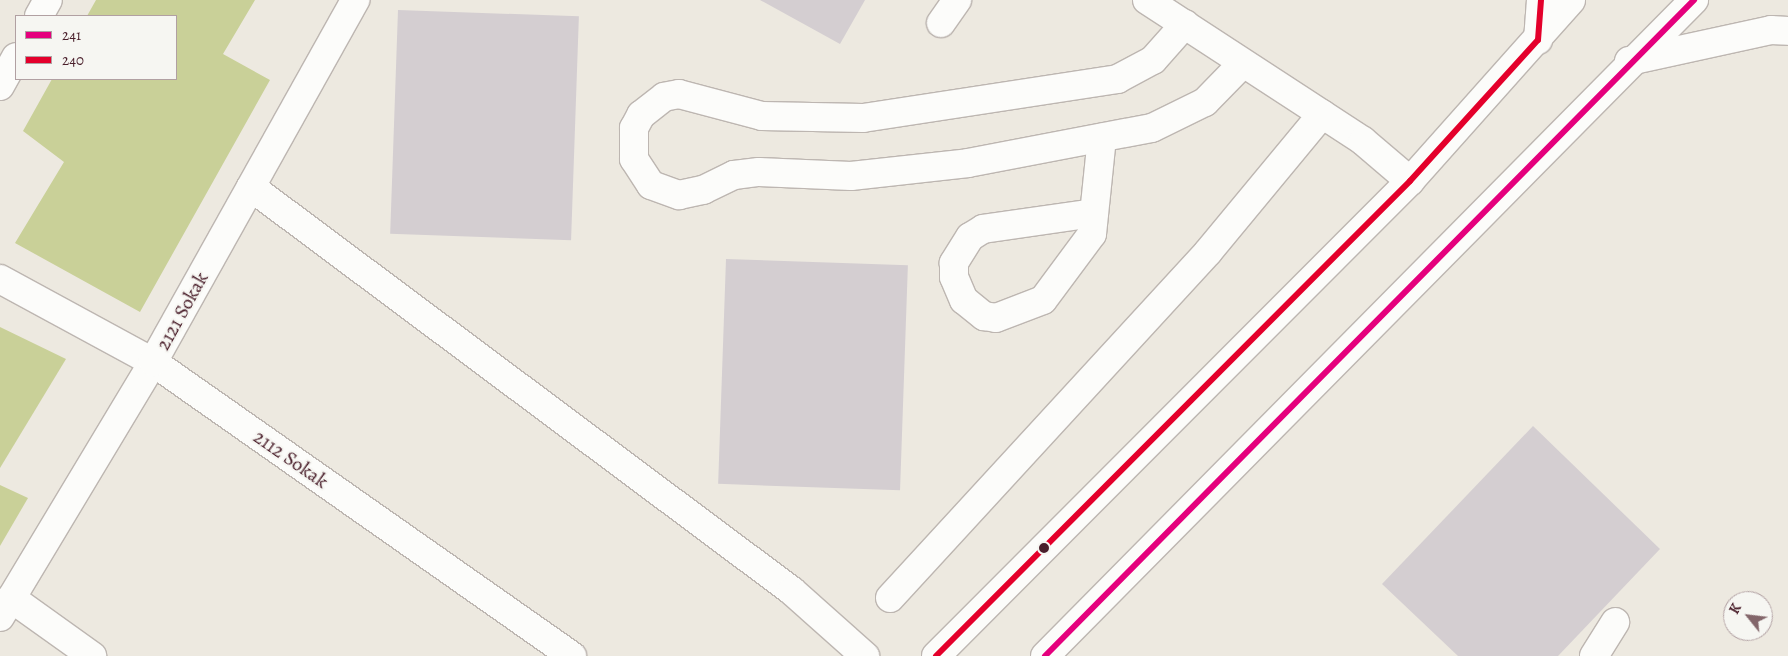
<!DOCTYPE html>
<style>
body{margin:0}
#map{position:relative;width:1788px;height:656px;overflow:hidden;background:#ede9e0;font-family:Alegreya,serif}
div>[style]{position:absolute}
.green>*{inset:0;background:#c9d098}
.building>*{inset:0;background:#d4ced1;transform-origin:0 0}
.roads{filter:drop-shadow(1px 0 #bdb6b1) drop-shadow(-1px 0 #bdb6b1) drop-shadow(0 1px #bdb6b1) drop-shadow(0 -1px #bdb6b1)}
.minor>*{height:28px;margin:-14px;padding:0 14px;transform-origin:14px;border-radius:14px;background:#fcfcfa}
.bus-1>*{height:6px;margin:-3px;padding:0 3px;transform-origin:3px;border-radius:3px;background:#e5007d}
.bus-2>*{height:6px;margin:-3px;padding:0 3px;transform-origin:3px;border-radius:3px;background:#e4002b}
.dots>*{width:14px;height:14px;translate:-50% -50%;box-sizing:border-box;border:2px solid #f6f6f2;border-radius:50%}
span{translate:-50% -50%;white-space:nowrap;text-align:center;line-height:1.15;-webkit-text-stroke:4px #f6f6f2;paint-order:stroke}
.street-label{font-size:20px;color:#4a1f2b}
.legend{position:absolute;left:15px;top:15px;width:162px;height:65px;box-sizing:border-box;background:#f6f6f2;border:1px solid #b1a0a2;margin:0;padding:6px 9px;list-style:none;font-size:15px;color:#4a1f2b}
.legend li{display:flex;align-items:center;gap:10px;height:25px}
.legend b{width:25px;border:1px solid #b1a0a2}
.north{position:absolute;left:1723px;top:591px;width:50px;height:50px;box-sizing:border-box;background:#f6f6f2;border:1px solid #b1a0a2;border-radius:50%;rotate:299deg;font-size:14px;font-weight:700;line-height:20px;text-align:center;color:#4a1f2b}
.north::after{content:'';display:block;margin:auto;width:18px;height:22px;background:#83666a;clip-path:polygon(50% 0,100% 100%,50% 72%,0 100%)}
</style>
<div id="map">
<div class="green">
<div style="clip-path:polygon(96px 0,255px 0,223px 54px,270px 80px,140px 312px,15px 243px,64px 162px,23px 131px,52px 79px,176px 79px,176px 16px,87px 16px)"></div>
<div style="clip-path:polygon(0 327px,66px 359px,0 468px)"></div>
<div style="clip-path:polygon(0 485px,28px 498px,0 546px)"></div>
</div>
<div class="building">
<div style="clip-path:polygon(760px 0,865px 0,840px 44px)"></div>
<div style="left:398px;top:10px;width:181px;height:224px;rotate:2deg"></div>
<div style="left:726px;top:259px;width:182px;height:225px;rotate:2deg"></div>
<div style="clip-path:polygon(1533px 426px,1660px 549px,1558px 656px,1458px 656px,1382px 584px)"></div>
</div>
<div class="roads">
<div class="minor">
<div style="left:1147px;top:0;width:258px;rotate:33.1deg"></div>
<div style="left:1363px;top:141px;width:62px;rotate:40.4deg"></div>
<div style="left:39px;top:16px;width:18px;rotate:-61deg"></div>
<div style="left:941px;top:23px;width:28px;rotate:-55deg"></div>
<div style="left:1185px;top:24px;width:48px;rotate:131.6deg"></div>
<div style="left:1153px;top:60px;width:40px;rotate:152deg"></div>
<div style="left:1118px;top:79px;width:258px;rotate:171.3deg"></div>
<div style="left:863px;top:118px;width:101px;rotate:-178.9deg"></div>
<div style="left:762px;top:116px;width:86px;rotate:-165.2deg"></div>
<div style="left:679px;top:94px;width:15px;rotate:169deg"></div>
<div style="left:664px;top:97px;width:29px;rotate:142deg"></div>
<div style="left:641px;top:115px;width:15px;rotate:118deg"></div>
<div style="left:634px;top:128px;width:31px;rotate:90deg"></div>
<div style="left:634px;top:159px;width:31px;rotate:57deg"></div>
<div style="left:651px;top:185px;width:30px;rotate:20deg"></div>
<div style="left:679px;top:195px;width:25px;rotate:-12deg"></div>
<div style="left:703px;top:190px;width:34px;rotate:-26deg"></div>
<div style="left:734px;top:175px;width:25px;rotate:-7deg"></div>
<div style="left:759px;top:172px;width:92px;rotate:2.5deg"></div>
<div style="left:851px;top:176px;width:118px;rotate:-6.3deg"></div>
<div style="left:968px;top:163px;width:187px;rotate:-10.8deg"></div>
<div style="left:1152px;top:128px;width:59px;rotate:-26.1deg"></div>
<div style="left:1205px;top:102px;width:54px;rotate:-45.7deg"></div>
<div style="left:1538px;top:40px;width:40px;rotate:-85.7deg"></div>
<div style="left:1629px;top:61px;width:145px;rotate:-12.3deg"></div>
<div style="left:1771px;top:30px;width:17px;rotate:3deg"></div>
<div style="left:0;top:86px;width:33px;rotate:-61deg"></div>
<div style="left:251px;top:187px;width:675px;rotate:36.75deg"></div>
<div style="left:792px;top:591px;width:98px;rotate:41.7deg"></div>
<div style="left:1094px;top:213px;width:112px;rotate:171.8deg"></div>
<div style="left:983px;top:229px;width:15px;rotate:148deg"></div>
<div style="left:970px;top:237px;width:31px;rotate:122deg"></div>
<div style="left:954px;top:263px;width:14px;rotate:90deg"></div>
<div style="left:954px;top:277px;width:25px;rotate:67deg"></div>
<div style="left:964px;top:300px;width:26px;rotate:39deg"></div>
<div style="left:984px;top:316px;width:12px;rotate:9deg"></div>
<div style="left:996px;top:318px;width:50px;rotate:-21deg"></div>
<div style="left:1043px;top:300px;width:82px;rotate:-53.4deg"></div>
<div style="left:1092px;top:234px;width:97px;rotate:-84.1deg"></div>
<div style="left:0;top:279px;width:174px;rotate:28.5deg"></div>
<div style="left:153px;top:362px;width:512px;rotate:35.06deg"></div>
<div style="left:11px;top:598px;width:100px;rotate:35.6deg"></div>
<div style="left:890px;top:598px;width:470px;rotate:-47.4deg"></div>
<div style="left:1208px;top:252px;width:179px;rotate:-50.4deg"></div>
<div style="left:0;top:617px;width:297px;rotate:-59deg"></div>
<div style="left:153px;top:362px;width:415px;rotate:-60.8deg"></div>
<div style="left:936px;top:656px;width:671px;rotate:-45.06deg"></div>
<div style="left:1410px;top:181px;width:242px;rotate:-48.3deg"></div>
<div style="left:1045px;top:656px;width:923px;rotate:-45.31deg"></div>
<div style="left:1594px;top:656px;width:40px;rotate:-58deg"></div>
</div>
</div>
<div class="bus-1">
<div style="left:1045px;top:656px;width:923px;rotate:-45.31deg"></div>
</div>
<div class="bus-2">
<div style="left:936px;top:656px;width:671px;rotate:-45.06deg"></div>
<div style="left:1410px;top:181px;width:190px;rotate:-47.8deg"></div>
<div style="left:1538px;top:40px;width:40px;rotate:-85.7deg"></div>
</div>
<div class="dots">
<div style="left:1044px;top:548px;background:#4a1f2b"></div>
</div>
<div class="street-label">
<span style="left:182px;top:311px;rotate:-61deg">2121 Sokak</span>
<span style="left:291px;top:459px;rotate:35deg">2112 Sokak</span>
</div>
<ul class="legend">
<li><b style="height:6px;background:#e5007d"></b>241</li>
<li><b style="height:6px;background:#e4002b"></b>240</li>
</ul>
<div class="north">K</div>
</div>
